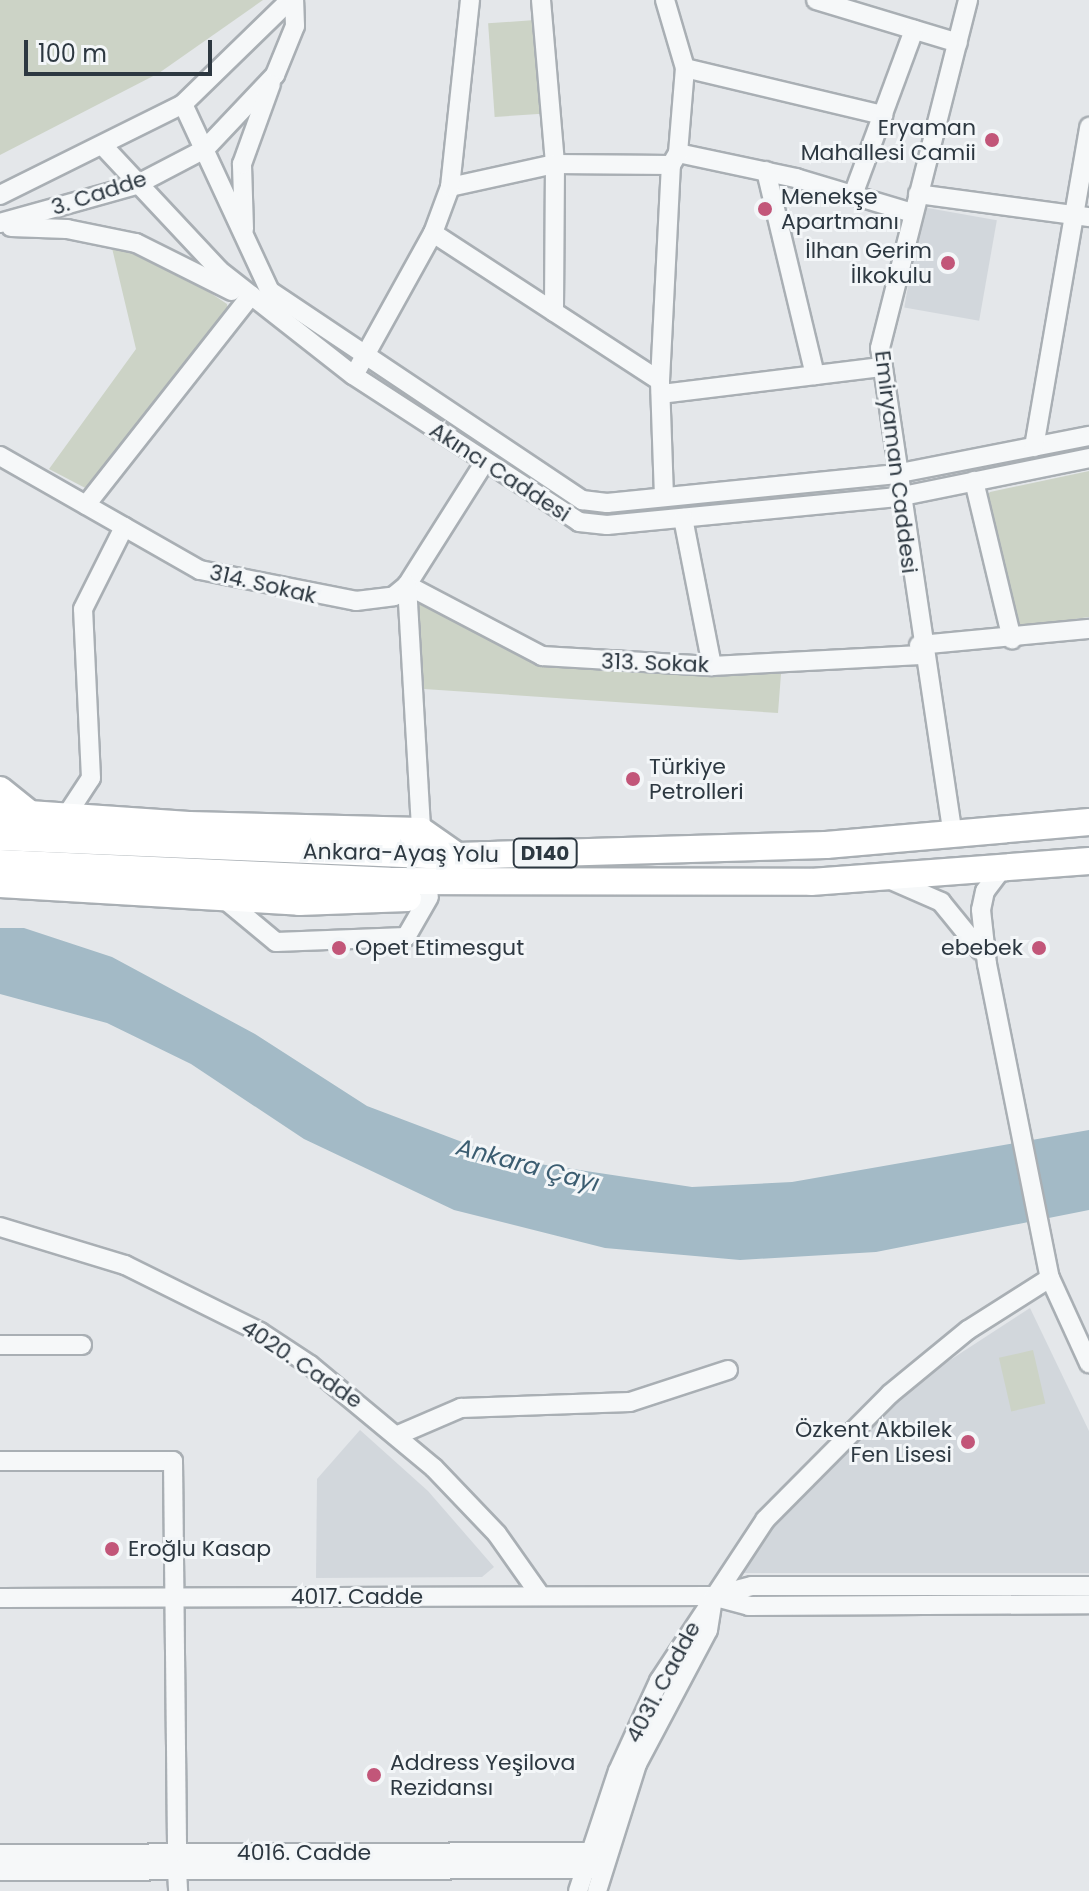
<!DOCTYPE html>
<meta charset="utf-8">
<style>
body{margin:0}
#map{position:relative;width:1089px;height:1891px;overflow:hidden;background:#e4e7ea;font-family:Poppins,sans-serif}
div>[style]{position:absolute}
.built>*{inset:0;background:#d2d7dc;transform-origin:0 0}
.green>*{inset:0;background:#ccd3c6;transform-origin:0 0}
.water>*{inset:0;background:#a3bac6}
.roads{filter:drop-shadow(2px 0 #a9afb4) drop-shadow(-2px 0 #a9afb4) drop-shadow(0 2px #a9afb4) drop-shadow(0 -2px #a9afb4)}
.minor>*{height:18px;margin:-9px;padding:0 9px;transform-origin:9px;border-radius:9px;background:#f6f8f9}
.highway>*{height:26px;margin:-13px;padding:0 13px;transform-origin:13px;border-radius:13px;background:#fff}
.dots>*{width:22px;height:22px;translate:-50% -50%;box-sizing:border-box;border:4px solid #f3f6f8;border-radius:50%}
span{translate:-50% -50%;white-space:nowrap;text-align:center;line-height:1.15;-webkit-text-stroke:6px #f3f6f8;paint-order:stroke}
.shield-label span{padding:2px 6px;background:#f3f6f8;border:2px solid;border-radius:6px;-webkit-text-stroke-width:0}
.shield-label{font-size:20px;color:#2d3841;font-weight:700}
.poi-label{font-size:22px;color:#2d3841}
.right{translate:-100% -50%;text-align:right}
.left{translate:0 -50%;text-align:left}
.street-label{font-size:22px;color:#2d3841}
.water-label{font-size:24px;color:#3b5d71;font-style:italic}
.scale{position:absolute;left:24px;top:40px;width:188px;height:36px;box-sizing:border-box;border:4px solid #2d3841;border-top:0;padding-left:10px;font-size:24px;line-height:28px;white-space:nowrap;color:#2d3841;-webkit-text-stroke:6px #f3f6f8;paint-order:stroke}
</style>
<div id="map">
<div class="built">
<div style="left:922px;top:207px;width:76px;height:102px;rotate:10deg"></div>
<div style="clip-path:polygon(1030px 1308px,1089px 1431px,1089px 1573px,736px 1573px,768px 1521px,835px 1453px,924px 1377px)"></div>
<div style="clip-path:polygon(360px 1430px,428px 1491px,494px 1567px,482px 1577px,316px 1578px,317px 1479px)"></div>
</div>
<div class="green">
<div style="clip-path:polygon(0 0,263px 0,159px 73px,0 155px)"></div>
<div style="left:535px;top:20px;width:94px;height:47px;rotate:86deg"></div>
<div style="clip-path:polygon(112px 248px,164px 262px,227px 304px,228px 312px,91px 491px,49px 469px,136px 349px)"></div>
<div style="clip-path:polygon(1089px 471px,1089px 617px,1018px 627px,984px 499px,990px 492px)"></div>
<div style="clip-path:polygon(417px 599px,523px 657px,574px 667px,781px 674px,778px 713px,424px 689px)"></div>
<div style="left:1033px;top:1350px;width:55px;height:35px;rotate:77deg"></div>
</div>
<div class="water">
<div style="clip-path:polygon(0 928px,24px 928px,112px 957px,255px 1034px,367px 1106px,507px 1159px,692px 1187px,792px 1182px,1089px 1130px,1089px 1210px,876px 1252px,740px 1260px,605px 1248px,454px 1210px,304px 1139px,191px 1064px,107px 1023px,0 994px)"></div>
</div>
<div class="roads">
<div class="minor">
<div style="left:541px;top:0;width:165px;rotate:85.1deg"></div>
<div style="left:555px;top:164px;width:148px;rotate:90.4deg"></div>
<div style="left:816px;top:0;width:148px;rotate:16.8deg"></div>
<div style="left:685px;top:68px;width:204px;rotate:13.4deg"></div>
<div style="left:183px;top:104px;width:206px;rotate:65.1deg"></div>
<div style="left:270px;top:291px;width:376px;rotate:33.8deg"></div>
<div style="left:582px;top:500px;width:25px;rotate:7deg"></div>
<div style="left:607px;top:503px;width:289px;rotate:-5.7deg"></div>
<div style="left:895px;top:474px;width:198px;rotate:-11.1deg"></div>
<div style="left:105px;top:148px;width:167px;rotate:46.9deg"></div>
<div style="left:219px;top:270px;width:170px;rotate:38.1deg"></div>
<div style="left:353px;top:375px;width:270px;rotate:33deg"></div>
<div style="left:579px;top:522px;width:28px;rotate:6deg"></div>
<div style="left:607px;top:525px;width:292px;rotate:-5.5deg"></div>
<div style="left:898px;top:497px;width:195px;rotate:-11.5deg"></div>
<div style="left:678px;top:153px;width:121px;rotate:12deg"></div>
<div style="left:796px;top:178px;width:122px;rotate:16.7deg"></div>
<div style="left:766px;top:171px;width:210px;rotate:76.5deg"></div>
<div style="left:450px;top:187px;width:107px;rotate:-12.4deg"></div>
<div style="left:555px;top:164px;width:116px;rotate:0.5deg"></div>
<div style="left:918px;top:194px;width:173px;rotate:7.7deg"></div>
<div style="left:0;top:195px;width:204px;rotate:-26.4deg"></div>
<div style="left:183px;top:104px;width:149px;rotate:-44.2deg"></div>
<div style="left:853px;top:195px;width:176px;rotate:-69.7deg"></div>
<div style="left:0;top:223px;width:141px;rotate:-15.6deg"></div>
<div style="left:136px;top:185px;width:78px;rotate:-27.6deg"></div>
<div style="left:205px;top:149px;width:102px;rotate:-46.6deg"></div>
<div style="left:275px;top:75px;width:53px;rotate:-67.8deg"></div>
<div style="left:295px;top:26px;width:26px;rotate:-92deg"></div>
<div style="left:11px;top:227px;width:56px;rotate:2deg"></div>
<div style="left:67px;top:229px;width:70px;rotate:11.5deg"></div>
<div style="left:136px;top:243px;width:107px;rotate:26.6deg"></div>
<div style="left:244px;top:229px;width:65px;rotate:-91.8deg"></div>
<div style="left:242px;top:164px;width:85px;rotate:-70.1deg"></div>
<div style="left:433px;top:233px;width:271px;rotate:33.1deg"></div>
<div style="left:357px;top:370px;width:157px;rotate:-61deg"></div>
<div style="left:433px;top:233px;width:49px;rotate:-69.7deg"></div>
<div style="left:450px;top:187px;width:188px;rotate:-83.9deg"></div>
<div style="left:661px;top:394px;width:221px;rotate:-7deg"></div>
<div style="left:1034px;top:447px;width:325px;rotate:-80.2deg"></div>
<div style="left:0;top:456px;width:230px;rotate:29.7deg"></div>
<div style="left:200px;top:570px;width:159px;rotate:11.2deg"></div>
<div style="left:356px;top:601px;width:38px;rotate:-7deg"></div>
<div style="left:394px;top:596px;width:17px;rotate:-40deg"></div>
<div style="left:407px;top:585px;width:144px;rotate:-57.7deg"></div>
<div style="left:974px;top:481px;width:163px;rotate:76.5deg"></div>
<div style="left:664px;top:497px;width:116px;rotate:-92deg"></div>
<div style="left:660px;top:381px;width:216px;rotate:-87.1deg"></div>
<div style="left:671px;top:165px;width:14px;rotate:-60deg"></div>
<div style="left:678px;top:153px;width:85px;rotate:-85.3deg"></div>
<div style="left:685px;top:68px;width:71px;rotate:-106.4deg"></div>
<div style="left:86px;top:505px;width:267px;rotate:-51.8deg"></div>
<div style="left:683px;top:518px;width:151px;rotate:78.9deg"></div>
<div style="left:407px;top:585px;width:153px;rotate:27.7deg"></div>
<div style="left:542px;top:656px;width:170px;rotate:3.4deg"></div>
<div style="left:712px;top:666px;width:209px;rotate:-3deg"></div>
<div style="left:407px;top:585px;width:246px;rotate:86.7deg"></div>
<div style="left:919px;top:645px;width:171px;rotate:-5.4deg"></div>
<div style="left:66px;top:816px;width:45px;rotate:-56.7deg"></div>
<div style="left:91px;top:778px;width:169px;rotate:-92.7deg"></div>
<div style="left:83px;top:609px;width:92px;rotate:-63.4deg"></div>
<div style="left:953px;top:836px;width:493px;rotate:-98.5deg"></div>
<div style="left:880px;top:348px;width:359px;rotate:-75.8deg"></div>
<div style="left:1001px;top:870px;width:26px;rotate:127deg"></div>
<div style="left:985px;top:891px;width:19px;rotate:102deg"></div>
<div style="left:981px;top:910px;width:54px;rotate:83.7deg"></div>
<div style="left:987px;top:964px;width:320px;rotate:78.7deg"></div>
<div style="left:1050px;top:1278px;width:94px;rotate:65.4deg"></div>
<div style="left:891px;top:880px;width:55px;rotate:23.7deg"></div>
<div style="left:941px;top:902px;width:63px;rotate:50.8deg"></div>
<div style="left:223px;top:898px;width:69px;rotate:39.7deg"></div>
<div style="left:276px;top:942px;width:130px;rotate:-2.2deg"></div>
<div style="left:406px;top:937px;width:46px;rotate:-60.1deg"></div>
<div style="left:0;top:1227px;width:131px;rotate:16.9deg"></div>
<div style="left:125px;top:1265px;width:151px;rotate:26.4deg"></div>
<div style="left:260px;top:1332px;width:60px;rotate:33.4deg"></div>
<div style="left:310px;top:1365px;width:161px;rotate:39.7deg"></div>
<div style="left:434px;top:1468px;width:91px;rotate:46.3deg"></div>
<div style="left:497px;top:1534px;width:75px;rotate:54.8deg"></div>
<div style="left:0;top:1345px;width:82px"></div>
<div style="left:398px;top:1435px;width:69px;rotate:-23.2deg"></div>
<div style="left:461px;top:1408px;width:169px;rotate:-2deg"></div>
<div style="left:630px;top:1402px;width:103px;rotate:-18.1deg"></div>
<div style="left:0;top:1461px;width:173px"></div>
<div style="left:173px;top:1461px;width:393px;rotate:89.4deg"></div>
<div style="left:716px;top:1597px;width:34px;rotate:15deg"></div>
<div style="left:749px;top:1606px;width:340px;rotate:-0.3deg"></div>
<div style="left:0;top:1598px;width:713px;rotate:-0.16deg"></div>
<div style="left:713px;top:1596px;width:40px;rotate:-14.4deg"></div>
<div style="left:752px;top:1586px;width:337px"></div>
<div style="left:0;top:1854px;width:608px;rotate:-0.19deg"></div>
<div style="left:177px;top:1870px;width:21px;rotate:87deg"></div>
<div style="left:0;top:1871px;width:603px;rotate:-0.19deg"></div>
<div style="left:578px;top:1891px;width:126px;rotate:-71.6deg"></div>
<div style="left:618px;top:1771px;width:99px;rotate:-65.5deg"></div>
<div style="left:659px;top:1681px;width:193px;rotate:-56.6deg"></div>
<div style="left:765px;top:1520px;width:177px;rotate:-45.2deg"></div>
<div style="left:890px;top:1394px;width:101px;rotate:-39.4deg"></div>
<div style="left:968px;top:1330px;width:97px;rotate:-32.4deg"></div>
<div style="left:597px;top:1891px;width:133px;rotate:-72.5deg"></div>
<div style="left:637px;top:1764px;width:152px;rotate:-62.1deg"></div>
<div style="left:708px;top:1630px;width:31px;rotate:-81deg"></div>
</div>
<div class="highway">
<div style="left:0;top:790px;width:36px;rotate:39deg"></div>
<div style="left:0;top:812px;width:189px;rotate:3.9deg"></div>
<div style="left:189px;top:825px;width:232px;rotate:1.5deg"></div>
<div style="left:421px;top:831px;width:44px;rotate:34.8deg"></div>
<div style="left:0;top:837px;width:457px;rotate:2.4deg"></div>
<div style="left:457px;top:856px;width:369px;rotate:-1.7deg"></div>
<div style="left:826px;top:845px;width:264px;rotate:-5deg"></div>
<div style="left:0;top:863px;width:389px;rotate:2.6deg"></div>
<div style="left:389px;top:881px;width:422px;rotate:0.1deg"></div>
<div style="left:811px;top:882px;width:279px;rotate:-4.3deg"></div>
<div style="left:0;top:884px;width:300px;rotate:3.4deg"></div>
<div style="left:299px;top:902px;width:109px;rotate:-2.1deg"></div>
</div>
</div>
<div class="dots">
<div style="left:992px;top:140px;background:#c25679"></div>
<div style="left:765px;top:209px;background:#c25679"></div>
<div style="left:948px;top:263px;background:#c25679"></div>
<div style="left:633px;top:779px;background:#c25679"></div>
<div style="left:339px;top:948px;background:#c25679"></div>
<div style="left:1039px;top:948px;background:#c25679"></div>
<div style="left:968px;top:1442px;background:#c25679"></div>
<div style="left:112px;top:1549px;background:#c25679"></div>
<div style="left:374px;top:1775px;background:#c25679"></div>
</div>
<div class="shield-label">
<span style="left:545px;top:853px">D140</span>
</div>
<div class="poi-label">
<span class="right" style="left:976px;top:140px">Eryaman<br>Mahallesi Camii</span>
<span class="left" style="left:781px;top:209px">Menekşe<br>Apartmanı</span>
<span class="right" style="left:932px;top:263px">İlhan Gerim<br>İlkokulu</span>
<span class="left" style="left:649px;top:779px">Türkiye<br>Petrolleri</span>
<span class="left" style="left:355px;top:948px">Opet Etimesgut</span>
<span class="right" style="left:1023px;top:948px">ebebek</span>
<span class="right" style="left:952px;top:1442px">Özkent Akbilek<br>Fen Lisesi</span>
<span class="left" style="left:128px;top:1549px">Eroğlu Kasap</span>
<span class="left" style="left:390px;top:1775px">Address Yeşilova<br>Rezidansı</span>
</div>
<div class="street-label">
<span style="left:99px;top:193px;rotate:-18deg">3. Cadde</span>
<span style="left:896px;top:462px;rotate:83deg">Emiryaman Caddesi</span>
<span style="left:500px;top:472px;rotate:33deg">Akıncı Caddesi</span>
<span style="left:263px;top:584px;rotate:13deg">314. Sokak</span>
<span style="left:655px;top:663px;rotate:2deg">313. Sokak</span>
<span style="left:401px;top:853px;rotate:1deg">Ankara-Ayaş Yolu</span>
<span style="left:302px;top:1364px;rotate:34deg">4020. Cadde</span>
<span style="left:357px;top:1597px">4017. Cadde</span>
<span style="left:663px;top:1682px;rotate:-62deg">4031. Cadde</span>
<span style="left:304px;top:1853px">4016. Cadde</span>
</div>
<div class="water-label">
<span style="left:528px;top:1165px;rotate:15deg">Ankara Çayı</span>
</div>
<div class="scale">100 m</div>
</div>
